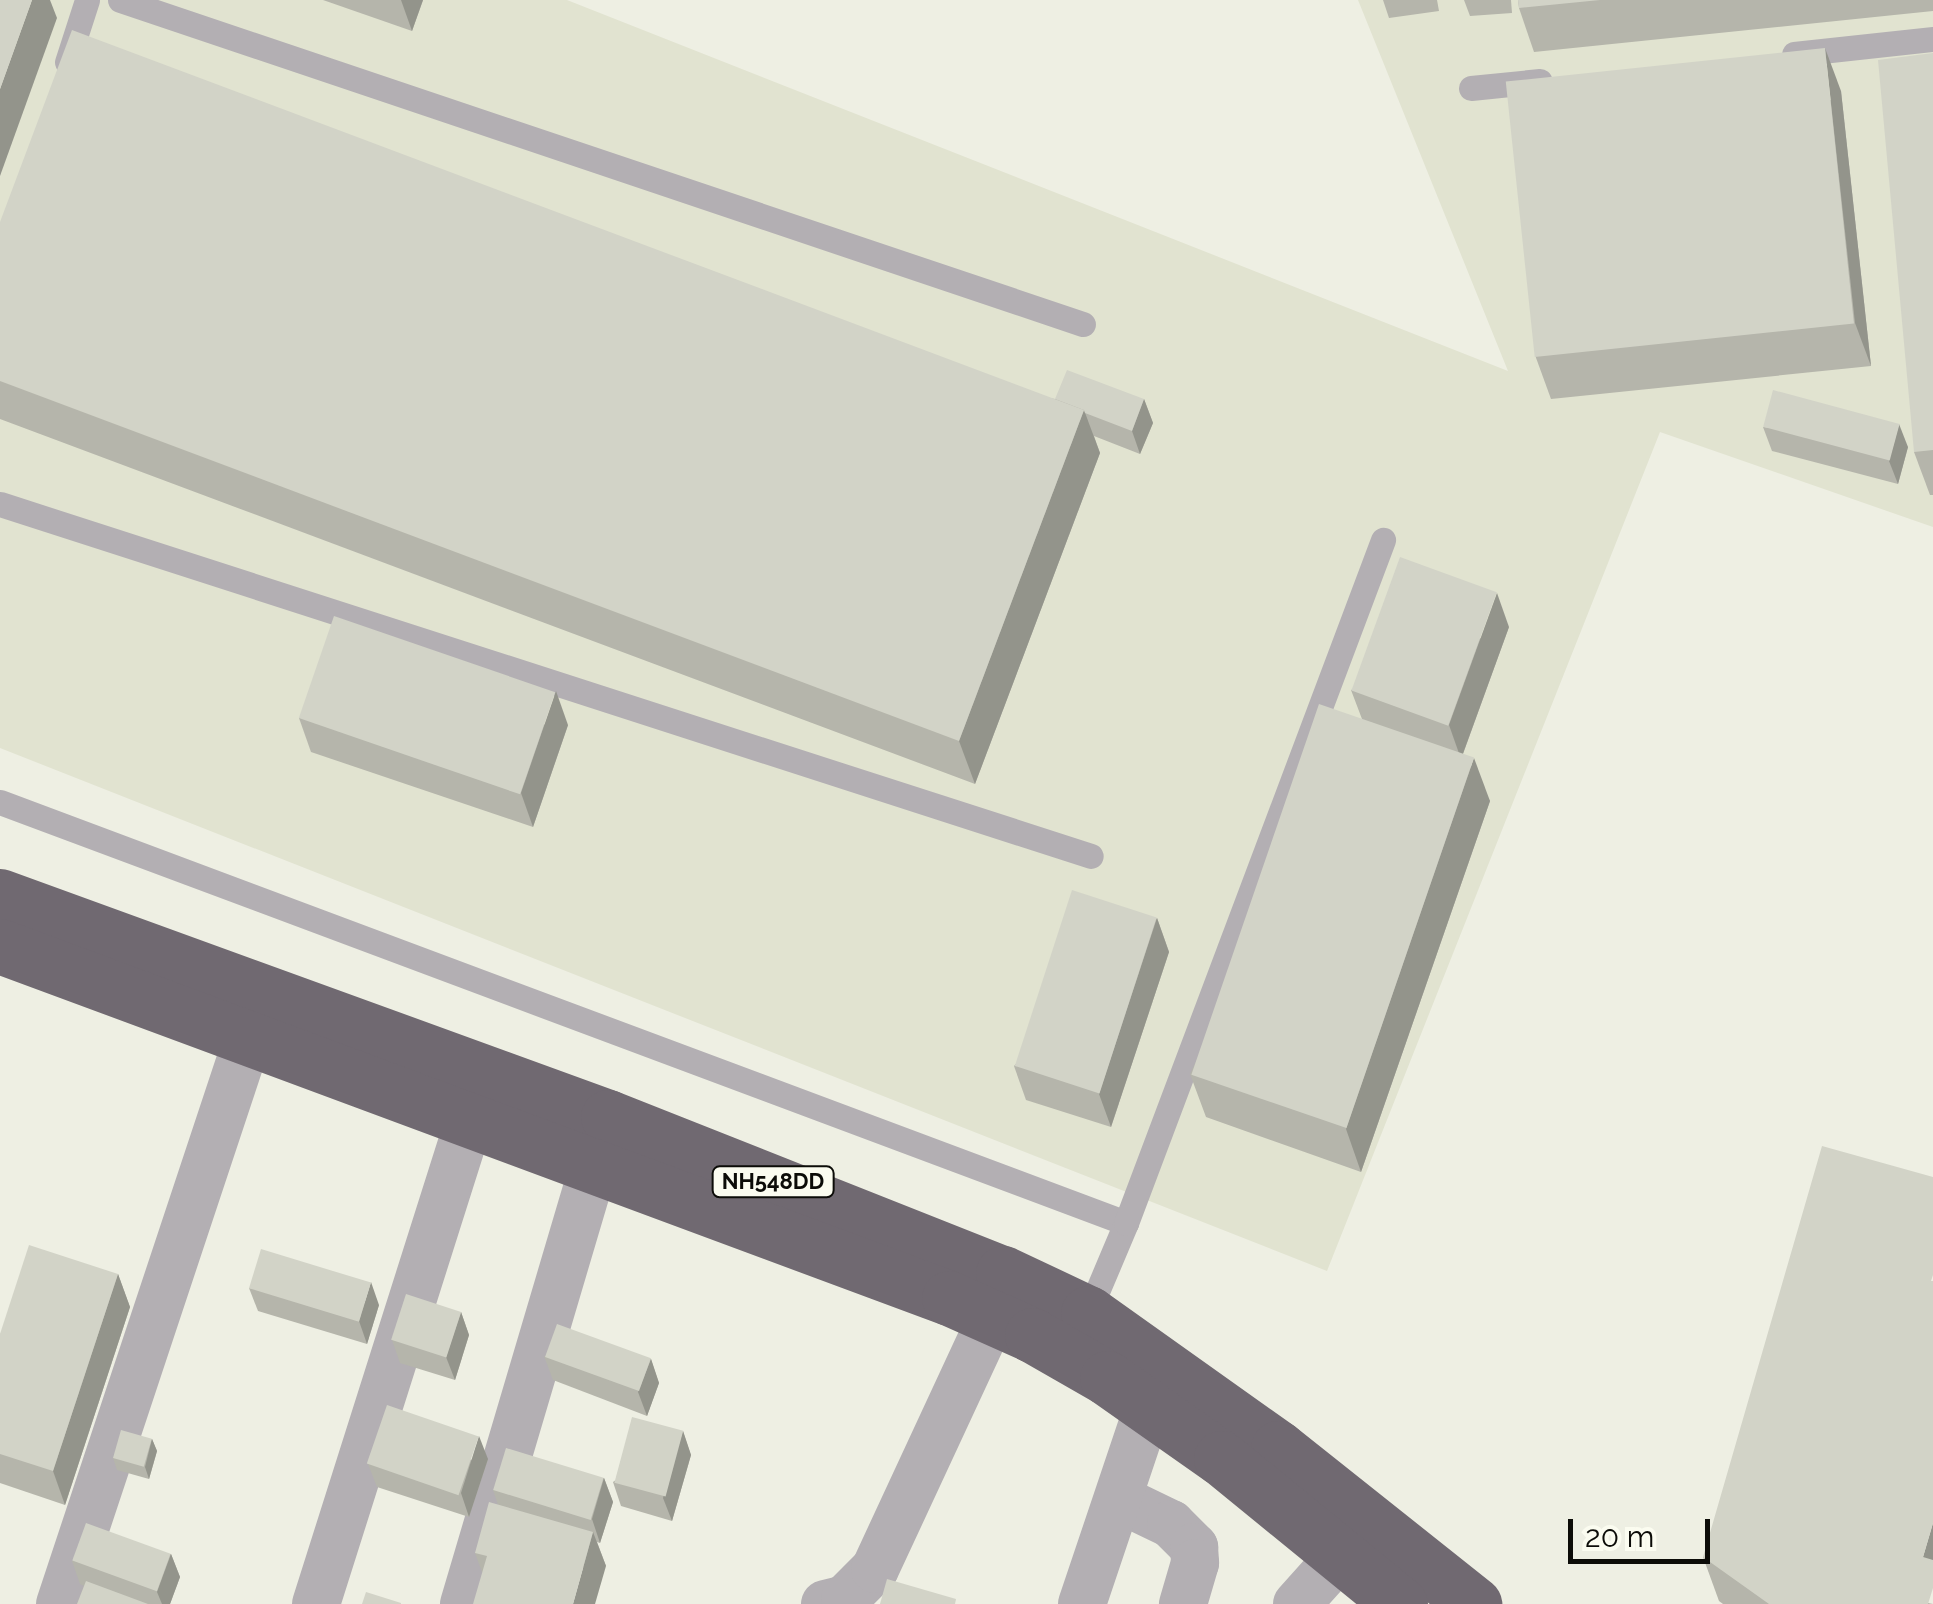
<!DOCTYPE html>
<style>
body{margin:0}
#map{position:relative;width:1933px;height:1604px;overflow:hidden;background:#eeefe3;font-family:Raleway,sans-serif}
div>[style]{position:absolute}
.built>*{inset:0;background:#e1e3d0}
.lane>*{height:25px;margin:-12.5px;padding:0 12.5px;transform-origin:12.5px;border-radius:12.5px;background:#b3afb3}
.street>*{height:48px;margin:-24px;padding:0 24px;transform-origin:24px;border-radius:24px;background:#b3afb3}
.highway>*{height:55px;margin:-27.5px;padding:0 27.5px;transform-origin:27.5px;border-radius:27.5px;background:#706971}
.wall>*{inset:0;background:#b5b5ab}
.shaded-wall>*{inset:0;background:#93948b}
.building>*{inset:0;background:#d2d3c7;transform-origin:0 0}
span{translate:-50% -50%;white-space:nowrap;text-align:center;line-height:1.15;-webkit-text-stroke:8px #fbfcf0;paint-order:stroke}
.shield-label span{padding:2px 8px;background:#fbfcf0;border:2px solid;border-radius:8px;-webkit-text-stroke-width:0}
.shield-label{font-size:22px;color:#0c0c08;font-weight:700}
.scale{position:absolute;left:1568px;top:1519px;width:142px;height:45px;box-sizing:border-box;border:5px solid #0c0c08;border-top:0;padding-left:12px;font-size:30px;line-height:35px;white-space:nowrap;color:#0c0c08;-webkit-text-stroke:8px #fbfcf0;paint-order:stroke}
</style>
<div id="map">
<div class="built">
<div style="clip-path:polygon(0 0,567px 0,1508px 371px,1358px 0,1933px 0,1933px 527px,1660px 432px,1327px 1271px,0 748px)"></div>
</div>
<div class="lane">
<div style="left:120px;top:0;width:1016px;rotate:18.6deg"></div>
<div style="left:1794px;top:54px;width:140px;rotate:-6.2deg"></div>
<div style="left:67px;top:62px;width:65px;rotate:-72.1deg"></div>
<div style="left:1471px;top:88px;width:69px;rotate:-5.8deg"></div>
<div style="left:0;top:504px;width:1146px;rotate:17.88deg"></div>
<div style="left:0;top:802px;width:1202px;rotate:20.5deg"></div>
<div style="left:1088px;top:1313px;width:98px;rotate:-67.1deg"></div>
<div style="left:1126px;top:1223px;width:730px;rotate:-69.38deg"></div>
</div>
<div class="street">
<div style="left:1119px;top:1499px;width:58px;rotate:25.7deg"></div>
<div style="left:1171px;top:1524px;width:33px;rotate:45deg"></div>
<div style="left:1194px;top:1547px;width:16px;rotate:86deg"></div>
<div style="left:1195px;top:1563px;width:43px;rotate:106.3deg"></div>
<div style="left:60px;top:1604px;width:596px;rotate:-71.63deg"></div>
<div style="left:316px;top:1604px;width:507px;rotate:-72.42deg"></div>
<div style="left:464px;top:1604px;width:457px;rotate:-73.5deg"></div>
<div style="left:825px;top:1604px;width:21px;rotate:-14deg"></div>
<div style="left:845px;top:1599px;width:42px;rotate:-45deg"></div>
<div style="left:875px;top:1569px;width:314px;rotate:-65.1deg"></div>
<div style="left:1082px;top:1604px;width:210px;rotate:-71.4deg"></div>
<div style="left:1297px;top:1604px;width:66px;rotate:-48.1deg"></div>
</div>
<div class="highway">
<div style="left:0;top:896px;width:647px;rotate:19.98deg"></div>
<div style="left:608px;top:1117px;width:425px;rotate:21.6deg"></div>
<div style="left:1003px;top:1273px;width:94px;rotate:25.2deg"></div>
<div style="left:1088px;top:1313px;width:233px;rotate:35.4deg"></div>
<div style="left:1278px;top:1448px;width:251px;rotate:38.5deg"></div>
<div style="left:0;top:946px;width:1012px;rotate:20.35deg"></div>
<div style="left:949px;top:1298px;width:91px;rotate:24deg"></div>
<div style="left:1032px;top:1335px;width:86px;rotate:29.8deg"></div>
<div style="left:1107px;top:1378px;width:139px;rotate:35.1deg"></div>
<div style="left:1221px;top:1458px;width:231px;rotate:39.2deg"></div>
</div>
<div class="wall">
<div style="clip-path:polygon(323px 0,423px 0,412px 31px)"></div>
<div style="clip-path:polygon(1383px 0,1437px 0,1439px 11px,1389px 18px)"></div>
<div style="clip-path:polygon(1464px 0,1511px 0,1512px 13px,1470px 16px)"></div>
<div style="clip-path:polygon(1518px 0,1933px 0,1933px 11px,1534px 52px,1519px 8px)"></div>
<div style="clip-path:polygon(1933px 53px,1933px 495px,1930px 495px,1914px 452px)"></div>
<div style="clip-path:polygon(1841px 91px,1871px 366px,1551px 399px,1535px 355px)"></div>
<div style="clip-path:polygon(0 222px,1055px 399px,1144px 399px,1153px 423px,1140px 454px,1094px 436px,1100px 453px,975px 784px,0 419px)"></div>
<div style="clip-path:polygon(1763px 427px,1908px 447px,1898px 484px,1772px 451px)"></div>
<div style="clip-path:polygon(1509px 627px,1463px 754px,1490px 801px,1361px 1172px,1206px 1117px,1190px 1074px,1362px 719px,1351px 690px)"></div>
<div style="clip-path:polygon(299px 718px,568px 725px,533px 827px,311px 752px)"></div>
<div style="clip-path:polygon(1157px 918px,1169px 952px,1111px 1127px,1026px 1100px,1014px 1066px)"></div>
<div style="clip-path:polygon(118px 1274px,130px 1307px,65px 1505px,0 1483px,0 1334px)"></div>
<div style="clip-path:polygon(249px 1288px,379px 1305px,367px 1344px,258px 1311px)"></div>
<div style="clip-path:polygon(461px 1312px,469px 1335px,455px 1380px,400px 1363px,392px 1340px)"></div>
<div style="clip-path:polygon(544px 1356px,651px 1359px,659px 1383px,647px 1416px,553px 1380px)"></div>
<div style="clip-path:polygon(683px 1431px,691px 1455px,672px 1521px,621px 1506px,613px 1482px)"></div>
<div style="clip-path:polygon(152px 1439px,157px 1451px,149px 1479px,117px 1470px,113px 1458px)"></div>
<div style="clip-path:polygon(488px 1459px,469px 1517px,377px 1487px,368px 1464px)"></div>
<div style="clip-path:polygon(604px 1478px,613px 1502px,600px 1543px,597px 1542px,606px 1566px,482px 1572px,475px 1553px,498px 1505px,493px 1490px)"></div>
<div style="clip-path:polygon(171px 1554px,180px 1577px,170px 1604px,77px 1604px,84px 1586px,80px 1584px,72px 1561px)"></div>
<div style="clip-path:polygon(1703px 1557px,1933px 1604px,1723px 1604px,1719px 1601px)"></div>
</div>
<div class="shaded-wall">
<div style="clip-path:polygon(32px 0,50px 0,57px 18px,0 176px,0 89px)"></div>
<div style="clip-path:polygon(401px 0,423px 0,412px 31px)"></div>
<div style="clip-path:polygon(1825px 48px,1841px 91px,1871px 366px,1855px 323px)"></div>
<div style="clip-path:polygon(1144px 399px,1153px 423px,1140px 454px,1132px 431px)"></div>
<div style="clip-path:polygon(1084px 410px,1100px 453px,975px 784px,959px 741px)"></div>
<div style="clip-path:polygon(1899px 424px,1908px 447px,1898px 484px,1889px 461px)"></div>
<div style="clip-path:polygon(1497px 593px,1509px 627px,1461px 759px,1449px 725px)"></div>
<div style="clip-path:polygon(556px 691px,568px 725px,533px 827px,521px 793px)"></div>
<div style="clip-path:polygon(1474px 758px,1490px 801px,1361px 1172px,1346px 1129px)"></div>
<div style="clip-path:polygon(1157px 918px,1169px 952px,1111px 1127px,1099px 1094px)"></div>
<div style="clip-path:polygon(118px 1274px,130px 1307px,65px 1505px,53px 1471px)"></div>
<div style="clip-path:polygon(371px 1282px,379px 1305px,367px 1344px,359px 1321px)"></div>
<div style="clip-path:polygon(461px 1312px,469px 1335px,455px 1380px,446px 1357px)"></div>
<div style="clip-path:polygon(651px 1359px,659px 1383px,647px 1416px,638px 1392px)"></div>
<div style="clip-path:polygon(683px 1431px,691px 1455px,672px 1521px,663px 1498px)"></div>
<div style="clip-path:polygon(479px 1436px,488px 1459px,469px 1517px,461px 1493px)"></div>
<div style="clip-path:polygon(152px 1439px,157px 1451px,149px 1479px,145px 1467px)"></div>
<div style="clip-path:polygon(604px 1478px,613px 1502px,600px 1543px,592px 1519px)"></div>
<div style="clip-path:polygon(1933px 1523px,1933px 1584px,1923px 1557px)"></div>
<div style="clip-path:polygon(593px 1532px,606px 1566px,595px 1604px,573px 1604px)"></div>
<div style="clip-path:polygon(171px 1554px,180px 1577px,170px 1604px,162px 1604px,157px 1592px)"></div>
</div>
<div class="building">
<div style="clip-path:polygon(0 0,32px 0,0 89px)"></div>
<div style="clip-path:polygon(1518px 0,1600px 0,1519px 8px)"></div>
<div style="clip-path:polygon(72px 30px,1084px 410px,959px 741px,0 381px,0 222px)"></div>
<div style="left:1825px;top:48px;width:277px;height:321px;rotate:84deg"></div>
<div style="clip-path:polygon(1933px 53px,1933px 450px,1914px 452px,1878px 60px)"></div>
<div style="clip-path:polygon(1067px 370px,1144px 399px,1132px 431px,1085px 413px,1084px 410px,1055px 399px)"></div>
<div style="left:1773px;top:390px;width:131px;height:38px;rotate:15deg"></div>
<div style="left:1400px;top:557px;width:103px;height:142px;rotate:20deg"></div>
<div style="left:334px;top:616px;width:234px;height:108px;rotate:19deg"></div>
<div style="left:1319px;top:704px;width:164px;height:392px;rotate:19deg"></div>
<div style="left:1072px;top:890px;width:89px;height:185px;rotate:18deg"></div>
<div style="clip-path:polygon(1822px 1146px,1933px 1177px,1933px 1275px,1931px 1281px,1933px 1281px,1933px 1523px,1923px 1557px,1933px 1560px,1933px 1588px,1928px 1604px,1769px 1604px,1703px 1557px)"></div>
<div style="clip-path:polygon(29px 1245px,118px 1274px,53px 1471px,0 1454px,0 1334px)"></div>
<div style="left:261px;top:1249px;width:115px;height:41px;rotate:17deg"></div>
<div style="left:406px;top:1294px;width:58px;height:48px;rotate:18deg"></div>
<div style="left:557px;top:1324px;width:100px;height:35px;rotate:20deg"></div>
<div style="left:387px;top:1405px;width:97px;height:62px;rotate:19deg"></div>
<div style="left:632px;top:1417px;width:53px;height:68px;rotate:15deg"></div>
<div style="left:121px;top:1430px;width:32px;height:29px;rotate:16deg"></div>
<div style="left:506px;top:1448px;width:102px;height:44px;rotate:17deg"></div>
<div style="clip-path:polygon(489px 1502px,593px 1532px,573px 1604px,473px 1604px,487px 1556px,475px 1553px)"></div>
<div style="left:86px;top:1523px;width:90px;height:40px;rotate:20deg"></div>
<div style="clip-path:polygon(887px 1579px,956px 1599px,955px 1604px,880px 1604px)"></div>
<div style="clip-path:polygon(86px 1581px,148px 1604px,77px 1604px)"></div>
<div style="clip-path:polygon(366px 1592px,401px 1603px,401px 1604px,362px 1604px)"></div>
</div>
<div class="shield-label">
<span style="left:773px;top:1182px">NH548DD</span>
</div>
<div class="scale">20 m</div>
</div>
